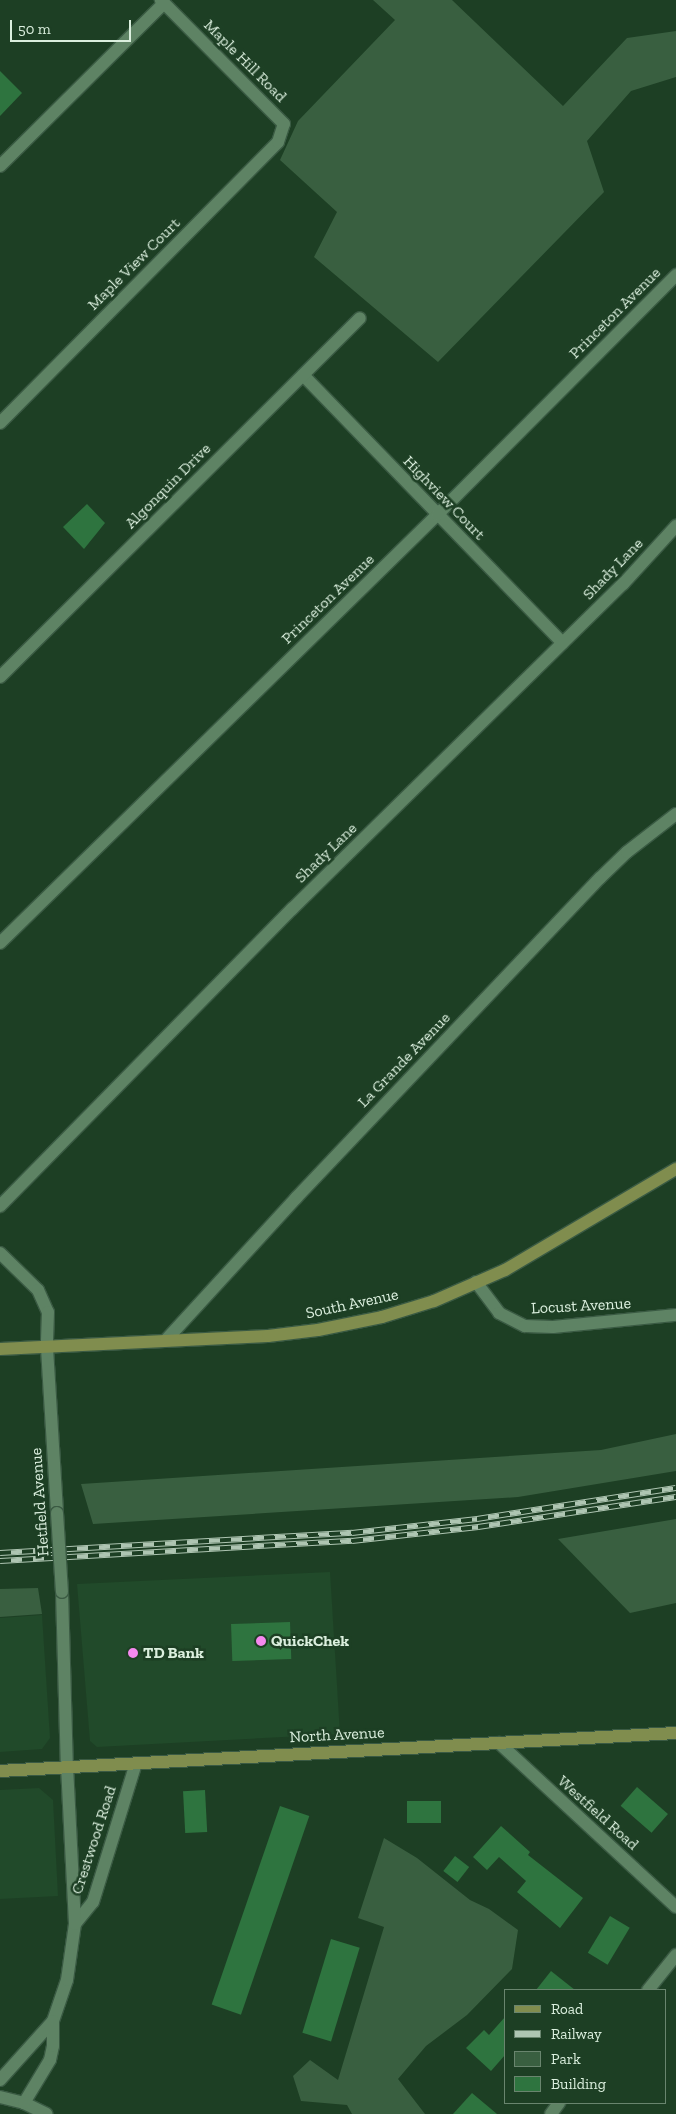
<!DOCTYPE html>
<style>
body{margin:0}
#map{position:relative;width:676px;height:2114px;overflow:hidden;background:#1d3f24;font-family:"Zilla Slab",serif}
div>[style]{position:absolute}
.built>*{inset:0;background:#214a2a}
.green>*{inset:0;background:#395f40}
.building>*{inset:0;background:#2e743f;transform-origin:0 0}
.roads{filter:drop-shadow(1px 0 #3a5a43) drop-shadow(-1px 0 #3a5a43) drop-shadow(0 1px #3a5a43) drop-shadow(0 -1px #3a5a43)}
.minor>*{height:12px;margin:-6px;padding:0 6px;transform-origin:6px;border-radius:6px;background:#5e8364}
.tertiary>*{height:12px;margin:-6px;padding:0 6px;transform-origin:6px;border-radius:6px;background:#5e8364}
.secondary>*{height:12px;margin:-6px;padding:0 6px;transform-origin:6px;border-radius:6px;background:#808d4e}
.rail>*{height:5.5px;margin-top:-2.75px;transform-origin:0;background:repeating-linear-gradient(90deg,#1d3f24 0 11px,#aec5b2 0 22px);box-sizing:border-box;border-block:1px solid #aec5b2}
.bridges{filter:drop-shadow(1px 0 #3a5a43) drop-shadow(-1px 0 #3a5a43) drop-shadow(0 1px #3a5a43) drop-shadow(0 -1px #3a5a43)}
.tertiary-bridge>*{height:12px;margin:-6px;padding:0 6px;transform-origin:6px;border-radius:6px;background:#5e8364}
.dots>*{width:14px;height:14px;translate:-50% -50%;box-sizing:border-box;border:2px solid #1d3f24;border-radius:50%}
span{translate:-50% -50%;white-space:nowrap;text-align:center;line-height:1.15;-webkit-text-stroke:5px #1d3f24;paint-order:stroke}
.street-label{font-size:16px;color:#dbefde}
.poi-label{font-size:16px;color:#dbefde;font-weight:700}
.left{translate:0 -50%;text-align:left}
.legend{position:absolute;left:504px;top:1989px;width:162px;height:115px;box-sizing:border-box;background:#1d3f24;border:1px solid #69856e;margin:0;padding:6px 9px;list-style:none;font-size:15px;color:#dbefde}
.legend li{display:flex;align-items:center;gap:10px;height:25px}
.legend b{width:25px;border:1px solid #69856e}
.scale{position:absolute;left:10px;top:20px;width:121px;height:22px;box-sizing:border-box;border:2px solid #dbefde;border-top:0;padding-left:6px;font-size:15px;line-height:18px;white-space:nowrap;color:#dbefde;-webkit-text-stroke:4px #1d3f24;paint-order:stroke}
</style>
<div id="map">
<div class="built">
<div style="clip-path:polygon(330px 1572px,340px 1734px,97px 1747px,90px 1741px,77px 1584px)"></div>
<div style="clip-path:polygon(42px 1615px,50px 1738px,42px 1749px,0 1752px,0 1618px)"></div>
<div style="clip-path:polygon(39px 1788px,53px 1800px,58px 1896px,0 1899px,0 1790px)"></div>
</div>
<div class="green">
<div style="clip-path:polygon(373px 0,452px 0,563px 106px,627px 38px,676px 31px,676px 77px,631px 91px,587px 141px,604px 192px,438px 362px,314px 257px,337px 212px,280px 160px,298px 121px,395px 20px)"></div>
<div style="clip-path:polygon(676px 1434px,676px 1471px,518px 1497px,93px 1524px,81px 1484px,601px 1450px)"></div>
<div style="clip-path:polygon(676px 1519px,676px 1603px,630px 1613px,558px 1539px)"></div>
<div style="clip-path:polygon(38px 1588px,42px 1614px,0 1617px,0 1589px)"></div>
<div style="clip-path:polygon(384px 1838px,417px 1858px,470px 1900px,489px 1909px,518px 1930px,512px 1969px,467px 2015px,426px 2046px,398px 2079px,425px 2114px,352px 2114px,347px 2105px,301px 2101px,293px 2076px,310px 2060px,338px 2080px,384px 1927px,358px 1918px)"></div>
</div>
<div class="building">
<div style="clip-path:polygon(0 71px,22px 93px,0 116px)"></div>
<div style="clip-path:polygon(87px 504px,105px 523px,84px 549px,63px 527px)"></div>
<div style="left:290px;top:1622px;width:37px;height:59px;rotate:88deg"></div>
<div style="left:637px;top:1787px;width:41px;height:25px;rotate:41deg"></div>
<div style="left:205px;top:1790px;width:42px;height:22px;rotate:87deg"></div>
<div style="left:407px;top:1801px;width:34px;height:22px"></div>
<div style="left:280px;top:1806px;width:31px;height:210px;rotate:19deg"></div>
<div style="clip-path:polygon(501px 1826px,530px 1852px,528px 1855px,583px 1898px,560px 1928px,517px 1892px,526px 1881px,499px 1857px,487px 1870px,473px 1857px)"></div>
<div style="left:455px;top:1856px;width:18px;height:19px;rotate:38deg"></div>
<div style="left:610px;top:1916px;width:23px;height:43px;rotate:31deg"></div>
<div style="left:331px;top:1939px;width:30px;height:98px;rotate:17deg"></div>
<div style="clip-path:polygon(551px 1971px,575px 1990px,536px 1990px)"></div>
<div style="clip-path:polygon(505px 2017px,505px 2055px,491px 2071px,466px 2048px,484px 2030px,489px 2035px)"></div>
<div style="clip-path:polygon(472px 2093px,497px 2114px,453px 2114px)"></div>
</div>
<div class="roads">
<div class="minor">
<div style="left:0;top:166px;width:231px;rotate:-44.8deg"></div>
<div style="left:303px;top:375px;width:373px;rotate:45.9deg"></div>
<div style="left:0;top:423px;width:395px;rotate:-45.3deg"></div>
<div style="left:278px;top:142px;width:19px;rotate:-72deg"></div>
<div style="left:284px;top:124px;width:175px;rotate:-134.8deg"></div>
<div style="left:0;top:677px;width:508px;rotate:-44.92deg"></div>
<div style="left:0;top:943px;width:612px;rotate:-44.4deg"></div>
<div style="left:437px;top:515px;width:339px;rotate:-45.1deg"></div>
<div style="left:0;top:1206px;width:417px;rotate:-45.5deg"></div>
<div style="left:292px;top:909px;width:464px;rotate:-44.5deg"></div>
<div style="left:623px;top:584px;width:79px;rotate:-47.6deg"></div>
<div style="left:476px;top:1282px;width:39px;rotate:53deg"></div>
<div style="left:499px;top:1313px;width:29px;rotate:27deg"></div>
<div style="left:525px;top:1326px;width:28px;rotate:2deg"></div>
<div style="left:553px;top:1327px;width:124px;rotate:-5.6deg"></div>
<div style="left:166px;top:1340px;width:193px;rotate:-47.5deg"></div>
<div style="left:296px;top:1198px;width:441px;rotate:-46.5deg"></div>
<div style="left:600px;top:878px;width:37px;rotate:-44deg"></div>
<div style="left:627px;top:852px;width:62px;rotate:-37.8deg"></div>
<div style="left:499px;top:1743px;width:241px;rotate:42.8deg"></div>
<div style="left:75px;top:1924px;width:28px;rotate:-51deg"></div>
<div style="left:93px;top:1902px;width:145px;rotate:-72.8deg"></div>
<div style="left:0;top:2080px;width:79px;rotate:-48.1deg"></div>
<div style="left:53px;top:2021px;width:43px;rotate:-71.1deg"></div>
<div style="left:67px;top:1980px;width:57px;rotate:-81.9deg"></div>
<div style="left:75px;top:1924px;width:157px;rotate:-92.9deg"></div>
<div style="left:0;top:2097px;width:25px;rotate:14deg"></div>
<div style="left:24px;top:2103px;width:25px;rotate:26deg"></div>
<div style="left:24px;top:2103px;width:50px;rotate:-58.8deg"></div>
<div style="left:50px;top:2060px;width:14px;rotate:-78deg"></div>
<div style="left:53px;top:2046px;width:25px;rotate:-90deg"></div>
</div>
<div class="tertiary">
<div style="left:0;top:1253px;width:53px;rotate:44.2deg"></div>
<div style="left:38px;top:1290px;width:24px;rotate:66deg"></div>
<div style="left:48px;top:1312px;width:36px;rotate:92deg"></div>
<div style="left:47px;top:1348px;width:165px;rotate:86.5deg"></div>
<div style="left:62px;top:1592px;width:175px;rotate:88.4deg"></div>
<div style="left:648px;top:1990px;width:45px;rotate:-51.3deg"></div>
<div style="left:551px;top:2114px;width:14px;rotate:-54deg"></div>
</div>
<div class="secondary">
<div style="left:0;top:1349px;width:268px;rotate:-2.8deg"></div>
<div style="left:268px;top:1336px;width:50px;rotate:-6.8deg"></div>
<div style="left:318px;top:1330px;width:65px;rotate:-11.5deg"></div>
<div style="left:382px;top:1317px;width:54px;rotate:-17.1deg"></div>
<div style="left:434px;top:1301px;width:77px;rotate:-23.6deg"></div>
<div style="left:505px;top:1270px;width:199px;rotate:-30.6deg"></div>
<div style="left:0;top:1771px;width:677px;rotate:-3.22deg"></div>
</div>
</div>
<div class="rail">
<div style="left:0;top:1553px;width:353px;rotate:-3.3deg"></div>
<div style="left:352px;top:1533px;width:126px;rotate:-6.4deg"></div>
<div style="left:477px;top:1519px;width:201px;rotate:-8.9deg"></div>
<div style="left:0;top:1561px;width:353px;rotate:-3.3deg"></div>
<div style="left:352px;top:1541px;width:127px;rotate:-6.3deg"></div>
<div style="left:478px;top:1527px;width:200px;rotate:-8.6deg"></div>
</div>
<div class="bridges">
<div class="tertiary-bridge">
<div style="left:57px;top:1513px;width:79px;rotate:86.4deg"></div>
</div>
</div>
<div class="dots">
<div style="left:261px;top:1641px;background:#f589ef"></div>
<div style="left:133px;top:1653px;background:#f589ef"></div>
</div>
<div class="street-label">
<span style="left:245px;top:61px;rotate:45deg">Maple Hill Road</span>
<span style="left:134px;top:264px;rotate:-45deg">Maple View Court</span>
<span style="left:615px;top:313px;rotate:-45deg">Princeton Avenue</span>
<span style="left:168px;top:486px;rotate:-45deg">Algonquin Drive</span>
<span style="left:444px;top:498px;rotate:46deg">Highview Court</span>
<span style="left:613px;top:569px;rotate:-46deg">Shady Lane</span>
<span style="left:328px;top:599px;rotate:-44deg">Princeton Avenue</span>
<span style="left:326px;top:853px;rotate:-44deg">Shady Lane</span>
<span style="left:404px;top:1060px;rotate:-46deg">La Grande Avenue</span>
<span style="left:352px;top:1304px;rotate:-12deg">South Avenue</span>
<span style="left:581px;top:1306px;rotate:-3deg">Locust Avenue</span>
<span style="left:40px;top:1502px;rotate:-94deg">Hetfield Avenue</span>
<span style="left:337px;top:1735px;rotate:-3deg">North Avenue</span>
<span style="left:598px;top:1813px;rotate:42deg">Westfield Road</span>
<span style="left:94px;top:1840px;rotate:-72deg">Crestwood Road</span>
</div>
<div class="poi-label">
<span class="left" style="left:271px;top:1641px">QuickChek</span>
<span class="left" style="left:143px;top:1653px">TD Bank</span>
</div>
<ul class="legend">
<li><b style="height:6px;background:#808d4e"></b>Road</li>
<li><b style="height:6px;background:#aec5b2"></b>Railway</li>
<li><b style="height:14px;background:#395f40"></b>Park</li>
<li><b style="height:14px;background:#2e743f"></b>Building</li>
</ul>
<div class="scale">50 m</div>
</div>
